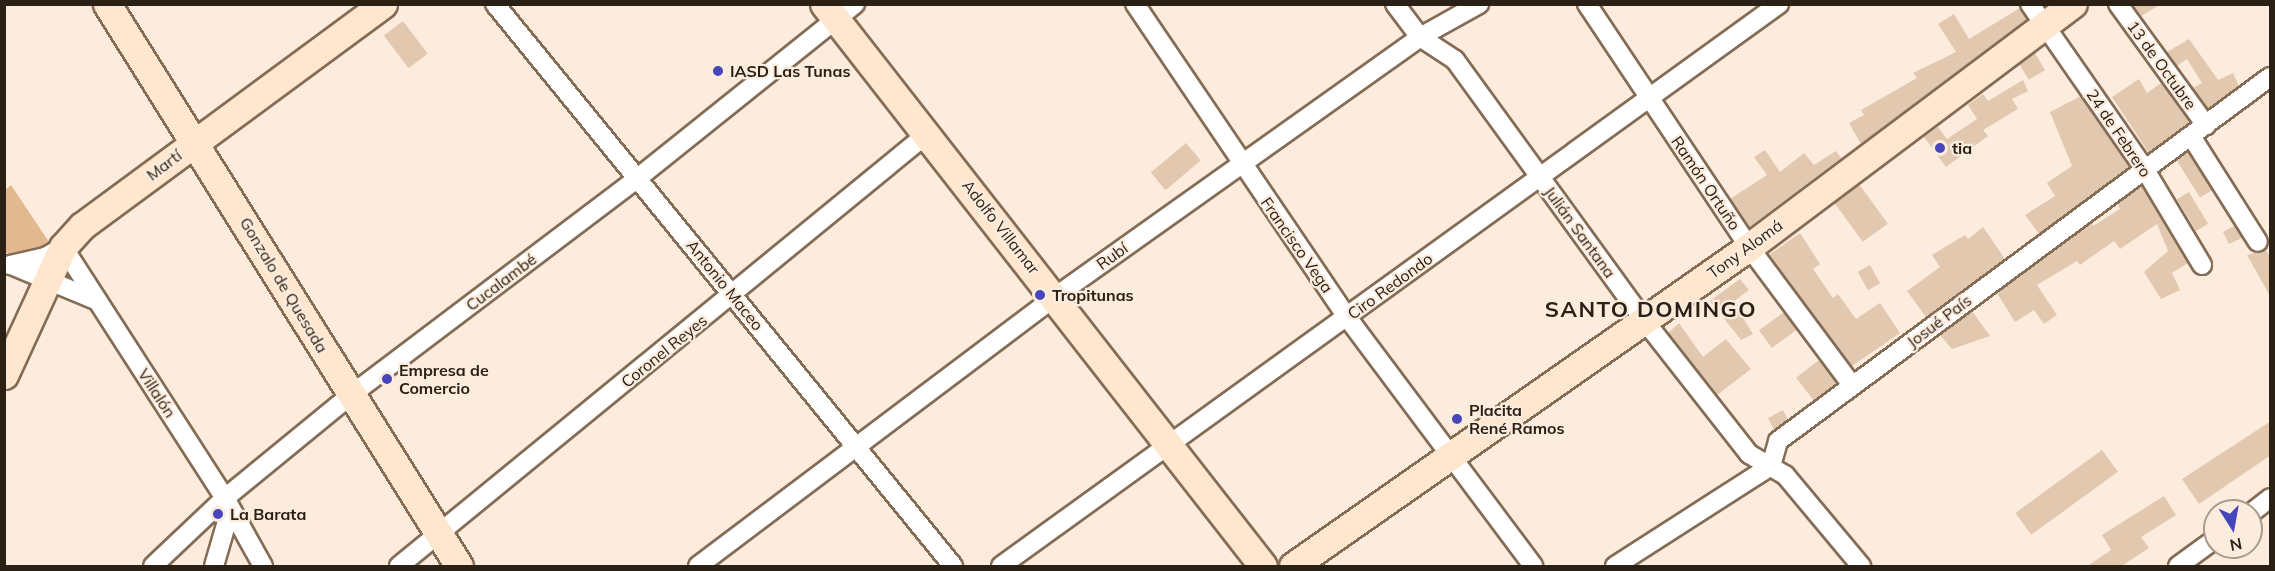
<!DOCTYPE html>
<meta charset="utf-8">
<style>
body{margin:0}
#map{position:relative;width:2275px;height:571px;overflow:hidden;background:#fcecdd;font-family:Mulish,sans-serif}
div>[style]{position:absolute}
.green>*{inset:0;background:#e1b88f}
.building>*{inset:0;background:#e2c8af;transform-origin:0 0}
.roads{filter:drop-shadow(2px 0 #846c55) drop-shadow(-2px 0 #846c55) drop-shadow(0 2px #846c55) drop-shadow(0 -2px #846c55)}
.street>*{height:18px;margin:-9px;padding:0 9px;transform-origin:9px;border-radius:9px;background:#fff}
.secondary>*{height:27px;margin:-13.5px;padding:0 13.5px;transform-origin:13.5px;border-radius:13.5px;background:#fee7ce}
.dots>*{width:16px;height:16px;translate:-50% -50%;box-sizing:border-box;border:3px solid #fcecdd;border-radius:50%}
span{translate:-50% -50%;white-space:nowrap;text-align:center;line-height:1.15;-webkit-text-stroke:4.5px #fcecdd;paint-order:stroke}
.street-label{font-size:16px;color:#2a2016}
.poi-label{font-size:16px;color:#2a2016;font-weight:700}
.left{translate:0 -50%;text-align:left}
.district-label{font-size:22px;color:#2a2016;font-weight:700;letter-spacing:1.5px}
.frame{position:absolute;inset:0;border:6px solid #2a2016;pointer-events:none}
.north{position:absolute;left:2203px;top:499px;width:60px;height:60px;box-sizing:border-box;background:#fcecdd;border:2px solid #a89a8d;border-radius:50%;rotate:169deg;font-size:16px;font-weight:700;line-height:24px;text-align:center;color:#2a2016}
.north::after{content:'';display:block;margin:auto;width:21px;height:27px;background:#4645bb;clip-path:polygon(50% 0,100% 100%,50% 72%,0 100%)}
</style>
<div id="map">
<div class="green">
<div style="clip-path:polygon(11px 185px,49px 242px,33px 252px,14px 257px,5px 252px,4px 191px)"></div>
</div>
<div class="building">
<div style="clip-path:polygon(2132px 4px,2161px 4px,2141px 16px)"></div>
<div style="clip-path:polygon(2020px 8px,2027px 19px,1861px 144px,1849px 123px,1864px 115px,1861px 110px,1917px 78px,1913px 73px,1956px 52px,1938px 24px,1954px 14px,1969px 39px)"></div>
<div style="left:403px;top:21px;width:41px;height:24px;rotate:53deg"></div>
<div style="clip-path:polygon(2189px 39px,2218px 80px,2233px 73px,2239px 86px,2208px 109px,2193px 88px,2202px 83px,2187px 59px,2177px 66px,2167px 52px)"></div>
<div style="left:2035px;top:53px;width:20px;height:19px;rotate:60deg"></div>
<div style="clip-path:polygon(2139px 79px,2147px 93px,2161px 83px,2190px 122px,2149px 153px,2112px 97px)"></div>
<div style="clip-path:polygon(2023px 80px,2028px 91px,2012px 99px,2018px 109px,1983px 130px,1988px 136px,1946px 167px,1924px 137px,1938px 127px,1947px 139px,1977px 119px,1968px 105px,1983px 94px,1988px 101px)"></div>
<div style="clip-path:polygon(2081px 96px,2130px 167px,2039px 234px,2025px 215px,2055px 196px,2047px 183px,2072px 166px,2050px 112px)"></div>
<div style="left:1186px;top:143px;width:23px;height:46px;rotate:50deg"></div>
<div style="clip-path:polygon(1765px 150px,1780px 172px,1804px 153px,1814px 165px,1836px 151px,1841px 158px,1749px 227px,1730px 199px,1767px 175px,1754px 157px)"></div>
<div style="left:2188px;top:152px;width:45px;height:14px;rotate:58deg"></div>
<div style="left:1859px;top:184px;width:49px;height:31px;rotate:54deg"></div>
<div style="clip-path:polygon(2142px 186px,2188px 263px,2172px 273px,2180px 290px,2161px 299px,2144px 272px,2168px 251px,2157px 224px,2120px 249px,2114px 241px,2080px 265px,2077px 261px,2037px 285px,2057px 315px,2044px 324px,2034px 310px,2015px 322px,1997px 293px,2092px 223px,2093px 226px,2120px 209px,2118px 204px)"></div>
<div style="left:2189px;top:192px;width:37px;height:14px;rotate:59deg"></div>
<div style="clip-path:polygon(2234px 226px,2242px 238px,2229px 244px,2223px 232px)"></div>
<div style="clip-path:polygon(1983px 227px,2005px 259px,1926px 317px,1907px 291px,1940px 267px,1932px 255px,1965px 235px,1968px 239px)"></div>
<div style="clip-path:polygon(1800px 233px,1820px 264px,1813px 269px,1833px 298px,1838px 294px,1856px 319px,1880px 303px,1900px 333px,1852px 366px,1769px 255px)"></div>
<div style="clip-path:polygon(2266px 250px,2271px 258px,2271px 298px,2247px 255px)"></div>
<div style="left:1870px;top:265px;width:21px;height:14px;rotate:61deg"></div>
<div style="clip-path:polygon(1740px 279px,1749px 290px,1733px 302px,1753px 334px,1741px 340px,1710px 301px)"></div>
<div style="clip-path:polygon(1972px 311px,1990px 336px,1952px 349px,1940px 335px)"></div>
<div style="left:1784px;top:312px;width:22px;height:31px;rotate:54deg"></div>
<div style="clip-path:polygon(1679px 323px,1703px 357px,1726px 339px,1751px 369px,1717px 395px,1668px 333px)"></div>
<div style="left:1819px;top:360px;width:29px;height:29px;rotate:52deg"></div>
<div style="clip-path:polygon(1783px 410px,1788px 420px,1774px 430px,1768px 418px)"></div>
<div style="clip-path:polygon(2271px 421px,2271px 455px,2199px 504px,2182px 479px)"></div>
<div style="left:2102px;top:450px;width:27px;height:107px;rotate:54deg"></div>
<div style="clip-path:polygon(2164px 496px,2176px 515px,2141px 537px,2149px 548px,2120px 567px,2086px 567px,2111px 550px,2102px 535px)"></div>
</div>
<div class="roads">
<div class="street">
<div style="left:495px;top:4px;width:725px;rotate:50.82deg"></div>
<div style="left:1135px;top:4px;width:378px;rotate:55.9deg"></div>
<div style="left:1347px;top:317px;width:311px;rotate:53.2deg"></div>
<div style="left:1395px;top:4px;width:41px;rotate:52.9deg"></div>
<div style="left:1420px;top:37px;width:42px;rotate:33.3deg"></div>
<div style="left:1455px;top:60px;width:321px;rotate:54deg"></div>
<div style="left:1644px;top:320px;width:170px;rotate:51.9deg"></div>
<div style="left:1749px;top:454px;width:42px;rotate:30.3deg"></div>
<div style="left:1785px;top:475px;width:119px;rotate:50.1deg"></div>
<div style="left:1587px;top:4px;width:292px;rotate:56.3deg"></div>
<div style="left:1749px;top:247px;width:172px;rotate:53.3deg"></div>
<div style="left:2030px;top:4px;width:200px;rotate:55.2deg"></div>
<div style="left:2144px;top:168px;width:113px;rotate:59.1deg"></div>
<div style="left:2118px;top:4px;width:150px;rotate:54deg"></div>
<div style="left:2191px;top:136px;width:125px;rotate:57.7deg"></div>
<div style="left:10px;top:265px;width:36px;rotate:-13deg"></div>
<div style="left:45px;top:257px;width:21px;rotate:-29deg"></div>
<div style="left:63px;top:247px;width:299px;rotate:57.2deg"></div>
<div style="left:225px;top:498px;width:78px;rotate:60.8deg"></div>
<div style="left:11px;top:265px;width:94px;rotate:22.5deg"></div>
<div style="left:2251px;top:513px;width:24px;rotate:-38deg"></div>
<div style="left:153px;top:566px;width:99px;rotate:-43.4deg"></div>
<div style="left:225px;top:498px;width:163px;rotate:-39.3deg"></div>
<div style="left:351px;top:395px;width:361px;rotate:-37.1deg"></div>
<div style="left:639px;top:177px;width:277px;rotate:-38.7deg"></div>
<div style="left:214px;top:566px;width:57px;rotate:-73.8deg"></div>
<div style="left:399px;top:566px;width:682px;rotate:-39.29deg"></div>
<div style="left:698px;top:566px;width:448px;rotate:-37deg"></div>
<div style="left:1056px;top:296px;width:447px;rotate:-35.4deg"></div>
<div style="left:1420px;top:37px;width:68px;rotate:-29.2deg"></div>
<div style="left:1001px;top:566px;width:960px;rotate:-35.84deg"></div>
<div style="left:1615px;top:566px;width:185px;rotate:-32.7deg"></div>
<div style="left:1771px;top:466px;width:26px;rotate:-74deg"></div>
<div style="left:1778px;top:441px;width:612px;rotate:-36.5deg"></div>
<div style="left:2178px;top:566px;width:46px;rotate:-36.1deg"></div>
</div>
<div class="secondary">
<div style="left:107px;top:4px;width:663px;rotate:57.94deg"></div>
<div style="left:824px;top:4px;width:713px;rotate:52.01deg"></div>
<div style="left:4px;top:375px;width:141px;rotate:-65.3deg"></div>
<div style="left:63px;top:247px;width:28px;rotate:-48deg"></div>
<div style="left:82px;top:226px;width:374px;rotate:-36.4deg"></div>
<div style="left:1293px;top:566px;width:557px;rotate:-34.98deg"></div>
<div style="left:1749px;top:247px;width:405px;rotate:-36.9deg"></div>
</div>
</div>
<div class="dots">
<div style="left:718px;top:71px;background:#4645bb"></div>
<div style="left:1940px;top:148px;background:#4645bb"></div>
<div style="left:1040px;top:295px;background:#4645bb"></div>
<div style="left:387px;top:379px;background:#4645bb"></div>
<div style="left:1457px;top:419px;background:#4645bb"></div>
<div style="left:218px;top:514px;background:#4645bb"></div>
</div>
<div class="street-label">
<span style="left:2162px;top:65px;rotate:54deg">13 de Octubre</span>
<span style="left:2119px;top:133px;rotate:56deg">24 de Febrero</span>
<span style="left:164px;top:165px;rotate:-37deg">Martí</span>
<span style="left:1706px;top:183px;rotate:56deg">Ramón Ortuño</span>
<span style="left:1001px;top:227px;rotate:52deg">Adolfo Villamar</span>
<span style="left:1580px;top:232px;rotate:54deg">Julián Santana</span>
<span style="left:1297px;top:245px;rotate:55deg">Francisco Vega</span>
<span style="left:1745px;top:249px;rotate:-36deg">Tony Alomá</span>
<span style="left:1112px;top:256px;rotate:-36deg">Rubí</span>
<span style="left:501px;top:282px;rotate:-37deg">Cucalambé</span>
<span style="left:284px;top:285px;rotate:59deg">Gonzalo de Quesada</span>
<span style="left:725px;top:285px;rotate:51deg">Antonio Maceo</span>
<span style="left:1390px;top:286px;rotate:-36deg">Ciro Redondo</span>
<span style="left:1939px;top:321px;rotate:-37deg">Josué País</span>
<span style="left:664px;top:351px;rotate:-39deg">Coronel Reyes</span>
<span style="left:157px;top:393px;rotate:57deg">Villalón</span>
</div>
<div class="poi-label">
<span class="left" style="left:730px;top:71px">IASD Las Tunas</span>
<span class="left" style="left:1952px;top:148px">tia</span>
<span class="left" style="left:1052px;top:295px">Tropitunas</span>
<span class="left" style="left:399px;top:379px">Empresa de<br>Comercio</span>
<span class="left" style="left:1469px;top:419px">Placita<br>René Ramos</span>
<span class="left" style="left:230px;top:514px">La Barata</span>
</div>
<div class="district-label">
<span style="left:1651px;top:310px">SANTO DOMINGO</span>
</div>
<div class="frame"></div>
<div class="north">N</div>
</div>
